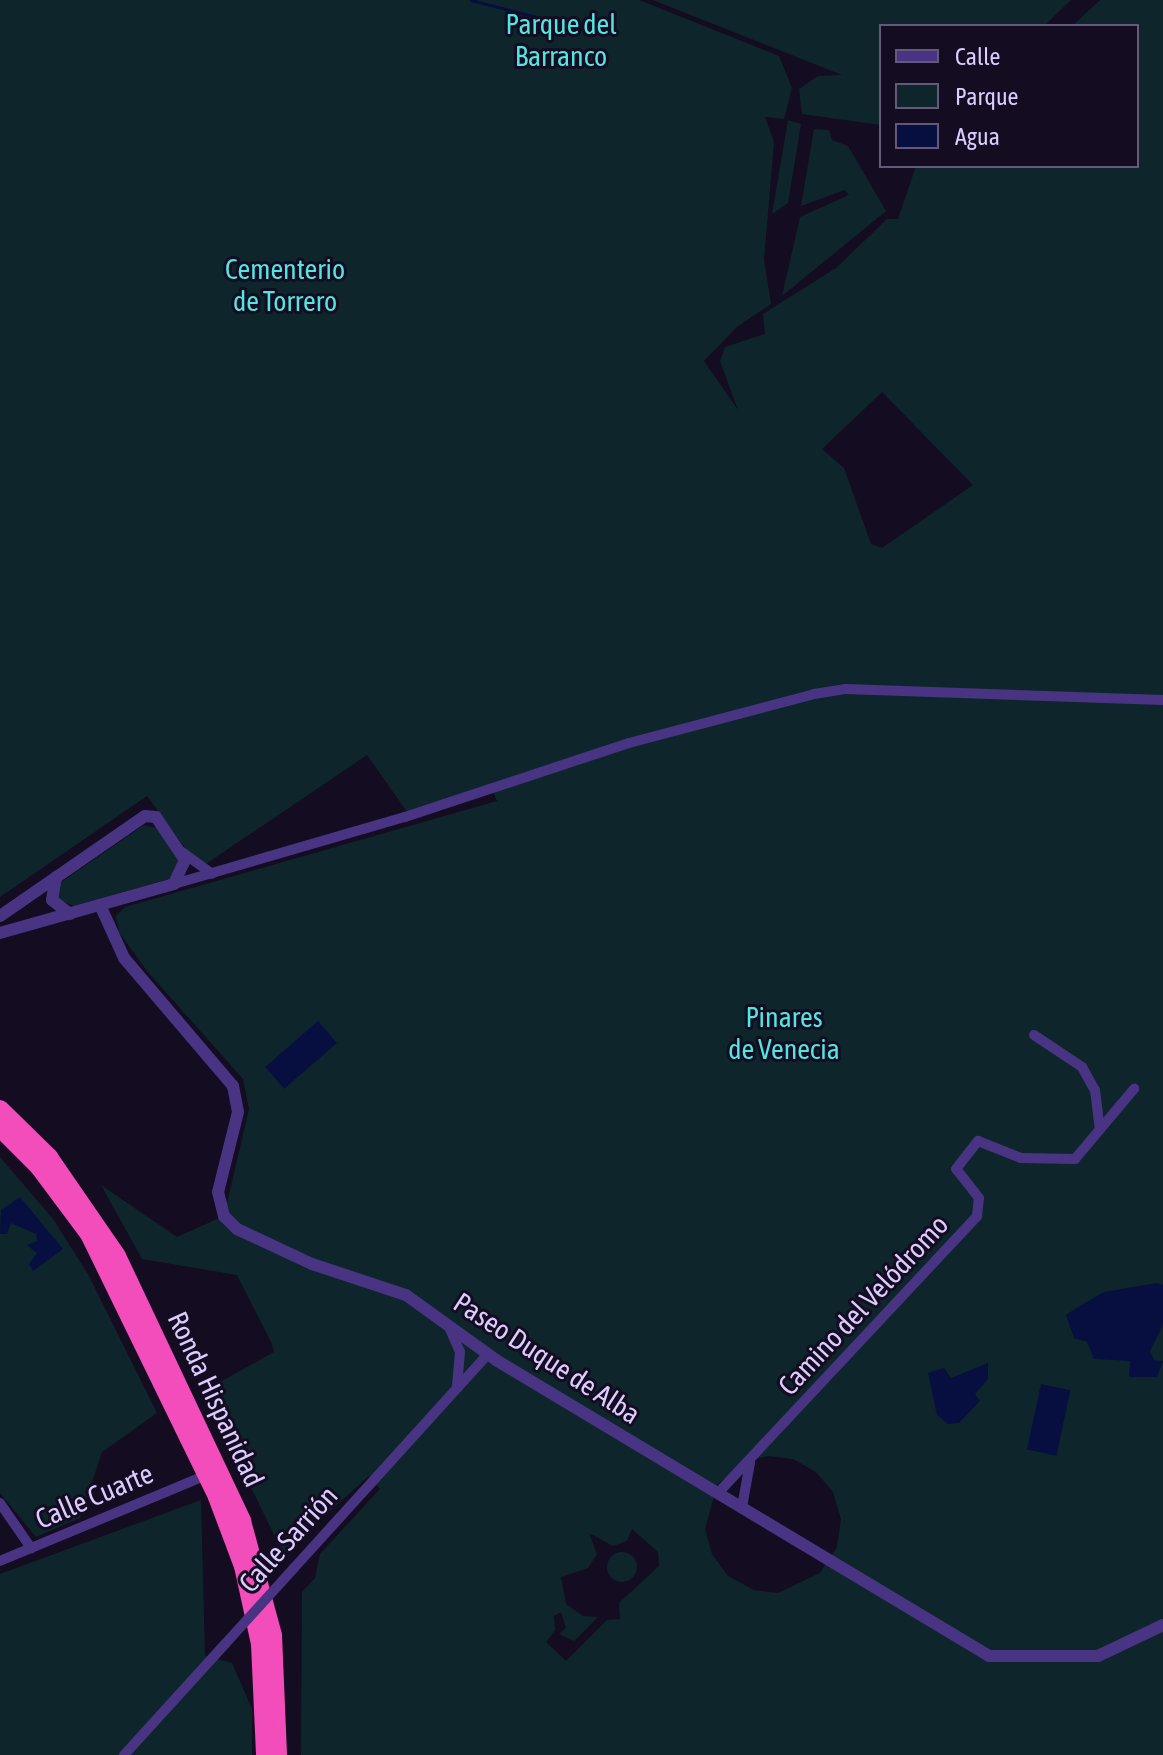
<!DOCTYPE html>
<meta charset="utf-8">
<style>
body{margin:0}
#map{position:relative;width:1163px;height:1755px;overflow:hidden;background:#140c21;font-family:"Asap Condensed",sans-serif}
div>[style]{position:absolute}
.green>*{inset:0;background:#0e262b}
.round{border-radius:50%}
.water>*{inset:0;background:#060f3f;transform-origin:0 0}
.stream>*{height:3px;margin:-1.5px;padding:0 1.5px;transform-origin:1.5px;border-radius:1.5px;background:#060f3f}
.minor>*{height:10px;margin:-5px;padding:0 5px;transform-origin:5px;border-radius:5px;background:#483483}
.tertiary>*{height:12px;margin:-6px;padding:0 6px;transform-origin:6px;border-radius:6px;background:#483483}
.trunk>*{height:18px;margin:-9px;padding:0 9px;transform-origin:9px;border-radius:9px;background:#f24dbb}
.minor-bridge>*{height:10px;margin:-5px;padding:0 5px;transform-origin:5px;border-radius:5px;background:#483483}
span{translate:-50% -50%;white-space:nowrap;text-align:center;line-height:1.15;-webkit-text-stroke:6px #140c21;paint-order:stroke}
.park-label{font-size:28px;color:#51e6e1}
.street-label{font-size:28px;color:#dcf}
.legend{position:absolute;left:879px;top:24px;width:260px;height:144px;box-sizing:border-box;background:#140c21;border:2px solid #64597a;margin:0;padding:10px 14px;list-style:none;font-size:24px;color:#dcf}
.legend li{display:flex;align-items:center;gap:16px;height:40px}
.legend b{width:40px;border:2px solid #64597a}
</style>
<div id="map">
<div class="green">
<div style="clip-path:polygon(evenodd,0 0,639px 0,779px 56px,792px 88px,784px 119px,765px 117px,774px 142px,764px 259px,771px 304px,738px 326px,704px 361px,738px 410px,720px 361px,725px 347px,765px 334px,763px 314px,836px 268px,887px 219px,898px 219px,916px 166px,1137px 166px,1137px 26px,1072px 26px,1100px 0,1163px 0,1163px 1755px,301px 1755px,302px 1592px,315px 1578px,320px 1554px,380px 1489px,369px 1476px,283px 1553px,204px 1391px,274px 1352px,272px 1344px,237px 1275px,142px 1259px,101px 1185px,177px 1237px,224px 1216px,249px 1109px,243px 1079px,147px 971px,119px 932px,116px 916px,125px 907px,497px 801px,492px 789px,410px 816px,367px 755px,200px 868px,147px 796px,0 897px,0 0,882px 392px,973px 485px,882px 548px,871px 544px,844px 468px,822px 449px,882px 392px,0 0,768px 1456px,793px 1459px,816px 1472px,833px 1492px,841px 1519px,837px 1547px,820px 1573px,778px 1593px,754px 1590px,728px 1576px,712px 1554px,705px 1529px,717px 1485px,744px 1462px,768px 1456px,0 0,632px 1529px,658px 1552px,659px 1566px,619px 1603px,620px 1619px,607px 1620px,566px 1661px,546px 1642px,555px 1630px,554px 1616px,561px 1612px,566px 1628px,559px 1634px,574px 1641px,598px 1617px,583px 1616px,566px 1604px,561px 1577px,588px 1568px,597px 1554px,589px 1533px,613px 1546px,627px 1541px,632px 1529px)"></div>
<div style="clip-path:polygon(653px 0,1071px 0,1044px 26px,881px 26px,881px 125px,802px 114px,799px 89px,818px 76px,842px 75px)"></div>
<div style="clip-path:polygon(788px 120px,801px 124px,788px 203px,772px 214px)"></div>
<div style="clip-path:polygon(814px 129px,829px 130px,832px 140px,848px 146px,886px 211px,782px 296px,800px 217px,849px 195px,845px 190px,801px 206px)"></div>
<div style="clip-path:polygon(144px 825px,157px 828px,180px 860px,172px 878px,74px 906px,57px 899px,60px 883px)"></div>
<div style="clip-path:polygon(0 1157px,53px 1219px,88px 1274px,157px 1413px,102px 1452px,80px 1518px,36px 1537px,0 1493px)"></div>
<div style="clip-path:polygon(201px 1500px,205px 1656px,232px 1663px,252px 1709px,252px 1755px,0 1755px,0 1574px)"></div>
<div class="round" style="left:607px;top:1552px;width:30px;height:30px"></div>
</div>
<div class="water">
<div style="left:318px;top:1021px;width:29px;height:70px;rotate:49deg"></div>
<div style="clip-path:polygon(20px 1197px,63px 1249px,33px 1271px,29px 1264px,37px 1253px,27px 1245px,37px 1241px,36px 1234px,11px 1223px,7px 1234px,0 1234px,1px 1210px)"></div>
<div style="clip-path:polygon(1157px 1283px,1163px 1285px,1163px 1325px,1150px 1351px,1154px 1360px,1163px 1361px,1157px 1377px,1129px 1377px,1130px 1361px,1094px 1359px,1087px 1342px,1074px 1338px,1066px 1315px,1078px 1307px,1104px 1292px)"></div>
<div style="clip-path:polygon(988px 1363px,988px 1379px,975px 1394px,980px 1401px,959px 1423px,948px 1424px,937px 1415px,928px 1373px,944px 1368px,951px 1378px)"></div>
<div style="left:1041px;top:1384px;width:30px;height:67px;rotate:12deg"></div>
</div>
<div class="stream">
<div style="left:471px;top:0;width:124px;rotate:14.5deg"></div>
</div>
<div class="minor">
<div style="left:182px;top:852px;width:37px;rotate:36deg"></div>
<div style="left:174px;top:884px;width:241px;rotate:-16.2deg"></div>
<div style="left:405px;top:817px;width:236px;rotate:-18.3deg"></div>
<div style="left:629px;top:743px;width:191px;rotate:-14.8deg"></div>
<div style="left:814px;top:694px;width:31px;rotate:-9deg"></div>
<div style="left:845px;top:689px;width:318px;rotate:2deg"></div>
<div style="left:1034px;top:1035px;width:58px;rotate:33.7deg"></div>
<div style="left:1082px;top:1067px;width:26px;rotate:61deg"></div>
<div style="left:1095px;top:1090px;width:39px;rotate:83deg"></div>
<div style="left:449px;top:1327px;width:27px;rotate:66deg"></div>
<div style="left:460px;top:1352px;width:36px;rotate:95deg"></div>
<div style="left:719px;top:1492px;width:378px;rotate:-46.9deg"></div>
<div style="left:977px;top:1216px;width:18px;rotate:-84deg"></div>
<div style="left:979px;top:1198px;width:37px;rotate:-128deg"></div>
<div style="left:956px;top:1169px;width:36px;rotate:-52deg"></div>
<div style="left:978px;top:1141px;width:46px;rotate:21.6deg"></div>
<div style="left:1021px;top:1158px;width:54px;rotate:1.1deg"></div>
<div style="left:1075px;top:1159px;width:92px;rotate:-49.9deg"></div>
<div style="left:0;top:1503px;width:55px;rotate:55.4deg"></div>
<div style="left:742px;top:1507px;width:45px;rotate:-79.7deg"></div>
<div style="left:0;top:1561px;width:224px;rotate:-22.6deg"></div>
<div style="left:294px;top:1568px;width:287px;rotate:-47.8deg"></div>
<div style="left:124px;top:1755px;width:151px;rotate:-47.7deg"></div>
</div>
<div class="tertiary">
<div style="left:56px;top:877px;width:23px;rotate:100deg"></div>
<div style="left:52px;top:900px;width:23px;rotate:38deg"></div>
<div style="left:100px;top:905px;width:58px;rotate:65.6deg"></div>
<div style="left:124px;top:958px;width:168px;rotate:49.6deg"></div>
<div style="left:233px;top:1086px;width:26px;rotate:79deg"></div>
<div style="left:238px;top:1112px;width:82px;rotate:104deg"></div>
<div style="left:218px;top:1192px;width:25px;rotate:76deg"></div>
<div style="left:224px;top:1216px;width:18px;rotate:45deg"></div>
<div style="left:237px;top:1229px;width:83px;rotate:25deg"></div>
<div style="left:312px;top:1264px;width:99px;rotate:18.3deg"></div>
<div style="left:406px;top:1295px;width:111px;rotate:35.8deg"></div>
<div style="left:496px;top:1360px;width:575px;rotate:30.98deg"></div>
<div style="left:989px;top:1656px;width:109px"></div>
<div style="left:1098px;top:1656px;width:72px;rotate:-25.5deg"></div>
<div style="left:0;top:916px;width:176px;rotate:-34.6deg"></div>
<div style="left:145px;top:816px;width:11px;rotate:5deg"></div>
<div style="left:156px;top:817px;width:52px;rotate:56deg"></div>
<div style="left:185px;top:860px;width:26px;rotate:115deg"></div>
<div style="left:174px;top:884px;width:181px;rotate:164.3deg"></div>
</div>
<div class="trunk">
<div style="left:0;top:1109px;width:69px;rotate:44.4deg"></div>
<div style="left:49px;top:1157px;width:120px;rotate:55.5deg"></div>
<div style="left:117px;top:1256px;width:293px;rotate:64.7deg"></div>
<div style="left:242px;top:1521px;width:118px;rotate:74.8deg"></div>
<div style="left:273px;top:1635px;width:120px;rotate:87.6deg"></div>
<div style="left:0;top:1128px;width:55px;rotate:45deg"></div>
<div style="left:39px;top:1167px;width:84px;rotate:53.3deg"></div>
<div style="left:89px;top:1234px;width:292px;rotate:64deg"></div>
<div style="left:217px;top:1497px;width:74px;rotate:69.4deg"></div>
<div style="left:243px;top:1566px;width:80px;rotate:77.7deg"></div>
<div style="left:260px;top:1644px;width:111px;rotate:87.4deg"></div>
</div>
<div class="minor-bridge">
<div style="left:226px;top:1643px;width:101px;rotate:-47.8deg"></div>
</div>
<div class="park-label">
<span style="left:561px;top:40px">Parque del<br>Barranco</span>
<span style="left:285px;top:285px">Cementerio<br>de Torrero</span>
<span style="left:784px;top:1033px">Pinares<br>de Venecia</span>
</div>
<div class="street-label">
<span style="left:863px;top:1305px;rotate:-47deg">Camino del Velódromo</span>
<span style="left:547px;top:1358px;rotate:33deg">Paseo Duque de Alba</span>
<span style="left:216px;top:1399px;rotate:65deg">Ronda Hispanidad</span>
<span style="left:94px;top:1496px;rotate:-23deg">Calle Cuarte</span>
<span style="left:288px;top:1539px;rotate:-48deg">Calle Sarrión</span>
</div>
<ul class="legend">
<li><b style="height:10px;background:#483483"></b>Calle</li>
<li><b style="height:22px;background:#0e262b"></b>Parque</li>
<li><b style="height:22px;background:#060f3f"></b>Agua</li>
</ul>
</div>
